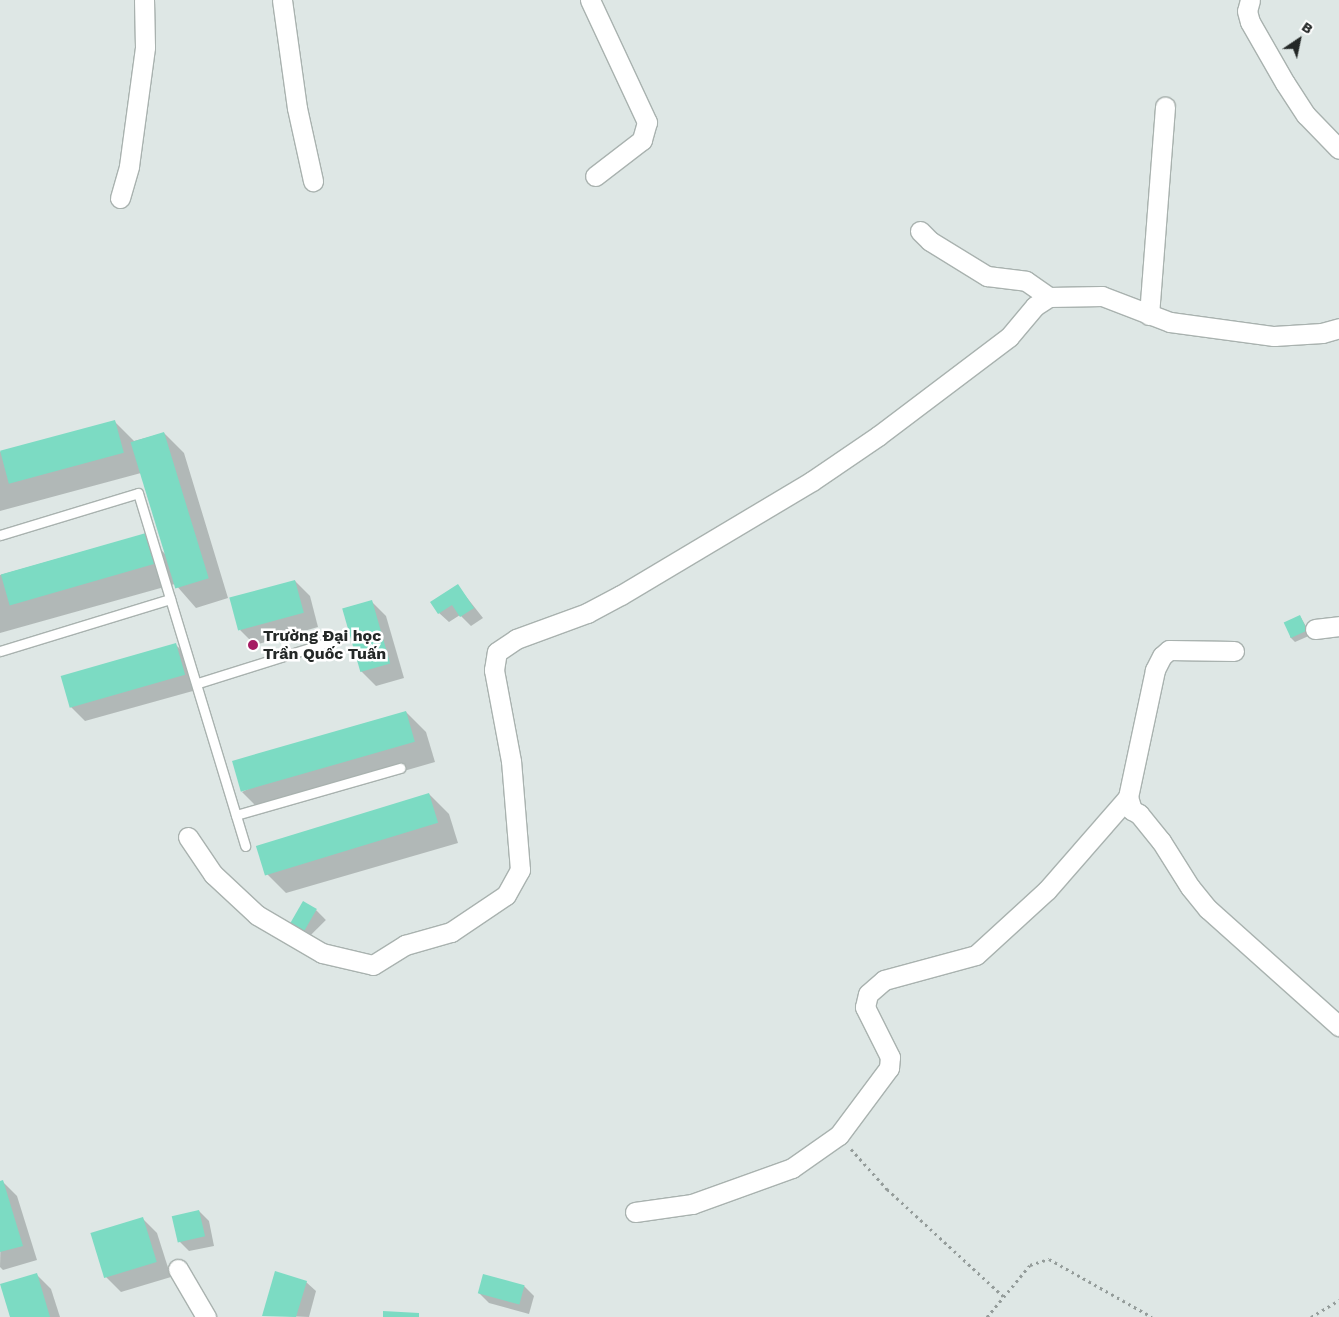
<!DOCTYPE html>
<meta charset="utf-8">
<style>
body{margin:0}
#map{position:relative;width:1339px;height:1317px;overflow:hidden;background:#dee7e5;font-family:"Work Sans",sans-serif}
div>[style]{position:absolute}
.shadow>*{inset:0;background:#0003;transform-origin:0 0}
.building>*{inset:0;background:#7cdbc3;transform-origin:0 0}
.path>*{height:3px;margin-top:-1.5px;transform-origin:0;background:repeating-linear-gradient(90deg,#949c9a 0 2.5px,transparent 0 6.5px)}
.roads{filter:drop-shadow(1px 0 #a9b2af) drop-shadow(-1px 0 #a9b2af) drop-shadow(0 1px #a9b2af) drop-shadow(0 -1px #a9b2af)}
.lane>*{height:9px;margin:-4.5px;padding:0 4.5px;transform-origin:4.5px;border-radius:4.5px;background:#fff}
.street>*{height:19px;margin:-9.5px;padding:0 9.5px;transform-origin:9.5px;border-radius:9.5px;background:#fff}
.dots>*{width:14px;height:14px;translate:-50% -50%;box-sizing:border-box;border:2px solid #fff;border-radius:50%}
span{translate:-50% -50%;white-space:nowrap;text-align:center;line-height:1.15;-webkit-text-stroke:5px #fff;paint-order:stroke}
.poi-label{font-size:16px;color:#242827;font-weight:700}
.left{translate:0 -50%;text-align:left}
.north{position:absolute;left:1274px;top:15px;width:50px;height:50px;-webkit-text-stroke:4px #fff;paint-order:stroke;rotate:34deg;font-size:14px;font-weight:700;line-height:20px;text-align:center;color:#242827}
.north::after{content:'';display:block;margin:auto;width:18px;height:22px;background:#242827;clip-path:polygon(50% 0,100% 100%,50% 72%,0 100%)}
</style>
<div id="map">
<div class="shadow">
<div style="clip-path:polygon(114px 421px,134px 441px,164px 433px,184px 453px,228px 598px,196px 608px,175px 584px,0 633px,0 575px,146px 534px,166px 555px,141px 473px,0 511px,0 452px)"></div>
<div style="clip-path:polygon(295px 581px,310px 596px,318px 627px,255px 645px,240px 630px)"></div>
<div style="clip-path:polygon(457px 585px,483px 618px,471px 626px,460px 615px,449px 622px,439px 613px)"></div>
<div style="clip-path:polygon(371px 601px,386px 616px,404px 678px,376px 686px,361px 671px,343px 609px)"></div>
<div style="clip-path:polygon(1300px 616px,1311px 635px,1295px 642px,1290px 637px)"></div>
<div style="clip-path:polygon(176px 645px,191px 660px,200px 689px,85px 721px,70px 706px)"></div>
<div style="clip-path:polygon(406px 712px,426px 732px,435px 762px,262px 812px,242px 792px)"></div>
<div style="clip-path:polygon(429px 794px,449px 814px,458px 843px,286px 893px,266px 873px)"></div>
<div style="left:316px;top:910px;width:14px;height:37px;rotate:45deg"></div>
<div style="clip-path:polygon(2px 1181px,17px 1196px,37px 1260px,3px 1270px,0 1267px)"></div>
<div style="clip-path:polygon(199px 1211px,209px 1221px,214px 1246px,189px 1251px,179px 1241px)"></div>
<div style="clip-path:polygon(142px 1218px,157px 1233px,171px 1277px,121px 1292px,106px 1277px)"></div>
<div style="clip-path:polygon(36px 1274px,51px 1289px,60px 1317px,11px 1317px)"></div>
<div style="clip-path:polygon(306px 1282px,316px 1291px,309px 1317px,263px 1315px)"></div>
<div style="clip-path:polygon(524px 1286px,534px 1296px,529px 1314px,489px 1303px,479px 1293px)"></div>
</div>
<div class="building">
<div style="left:115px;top:420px;width:34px;height:119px;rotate:75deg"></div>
<div style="left:164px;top:432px;width:153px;height:35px;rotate:73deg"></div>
<div style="left:146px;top:533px;width:32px;height:151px;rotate:74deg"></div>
<div style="left:295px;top:580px;width:34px;height:68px;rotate:75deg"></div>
<div style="clip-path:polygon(458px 584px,474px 608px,460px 617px,452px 605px,438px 614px,430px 602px)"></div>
<div style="left:372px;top:600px;width:66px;height:31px;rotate:74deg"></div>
<div style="left:1300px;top:615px;width:17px;height:18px;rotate:65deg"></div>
<div style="left:176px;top:643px;width:33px;height:120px;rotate:74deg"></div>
<div style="left:406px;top:711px;width:32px;height:181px;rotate:74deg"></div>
<div style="left:429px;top:793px;width:31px;height:181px;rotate:73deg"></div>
<div style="left:303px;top:901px;width:16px;height:36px;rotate:30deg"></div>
<div style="clip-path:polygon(3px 1180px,23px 1246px,0 1252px,0 1181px)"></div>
<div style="left:199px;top:1210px;width:27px;height:28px;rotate:77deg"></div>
<div style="left:143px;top:1217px;width:47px;height:55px;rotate:73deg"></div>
<div style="clip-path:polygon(275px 1271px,307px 1281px,296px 1317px,262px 1316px)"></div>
<div style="clip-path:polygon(37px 1273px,50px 1317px,10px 1317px,0 1284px)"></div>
<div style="left:483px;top:1274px;width:43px;height:20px;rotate:15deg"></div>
<div style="clip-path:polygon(383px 1311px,419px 1313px,419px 1317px,383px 1317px)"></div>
</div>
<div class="path">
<div style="left:851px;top:1149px;width:54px;rotate:48deg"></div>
<div style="left:887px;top:1189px;width:158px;rotate:42.7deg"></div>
<div style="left:987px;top:1317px;width:67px;rotate:-50.4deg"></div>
<div style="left:1030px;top:1265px;width:20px;rotate:-18deg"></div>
<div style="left:1049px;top:1259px;width:118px;rotate:29.4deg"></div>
<div style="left:1311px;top:1317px;width:33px;rotate:-31deg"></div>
</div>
<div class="roads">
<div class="lane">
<div style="left:0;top:535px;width:144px;rotate:-16.9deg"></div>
<div style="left:138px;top:493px;width:369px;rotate:73.1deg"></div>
<div style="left:0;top:651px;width:178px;rotate:-17deg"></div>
<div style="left:198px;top:683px;width:140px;rotate:-17.4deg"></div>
<div style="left:236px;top:815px;width:171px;rotate:-16deg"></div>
</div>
<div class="street">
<div style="left:282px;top:0;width:109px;rotate:82.1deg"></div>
<div style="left:297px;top:108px;width:75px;rotate:77.6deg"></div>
<div style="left:590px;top:0;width:135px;rotate:65deg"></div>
<div style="left:647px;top:122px;width:19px;rotate:106deg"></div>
<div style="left:642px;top:140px;width:59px;rotate:142.5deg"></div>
<div style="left:1250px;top:0;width:11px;rotate:105deg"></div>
<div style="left:1247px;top:11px;width:11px;rotate:75deg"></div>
<div style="left:1250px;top:22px;width:70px;rotate:60.2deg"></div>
<div style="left:1285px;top:83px;width:38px;rotate:57deg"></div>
<div style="left:1306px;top:115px;width:47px;rotate:45.9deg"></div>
<div style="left:120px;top:198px;width:33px;rotate:-74deg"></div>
<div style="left:129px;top:166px;width:120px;rotate:-82.3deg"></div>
<div style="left:145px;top:47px;width:47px;rotate:-91.2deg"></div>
<div style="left:920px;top:231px;width:14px;rotate:45deg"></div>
<div style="left:930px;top:241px;width:67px;rotate:31.6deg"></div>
<div style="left:987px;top:276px;width:39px;rotate:7deg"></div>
<div style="left:1026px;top:281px;width:28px;rotate:35deg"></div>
<div style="left:1149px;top:315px;width:209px;rotate:-85.6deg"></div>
<div style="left:1315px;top:629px;width:24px;rotate:-7deg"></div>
<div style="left:1234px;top:651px;width:65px;rotate:-179.1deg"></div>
<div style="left:1169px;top:650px;width:9px;rotate:139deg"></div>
<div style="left:1162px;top:656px;width:16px;rotate:117deg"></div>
<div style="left:1155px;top:670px;width:130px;rotate:102deg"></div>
<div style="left:1128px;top:797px;width:14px;rotate:73deg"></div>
<div style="left:1132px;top:810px;width:8px;rotate:30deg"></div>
<div style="left:1139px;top:814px;width:35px;rotate:51deg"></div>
<div style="left:1161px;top:841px;width:54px;rotate:57.8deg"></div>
<div style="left:1190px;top:887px;width:28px;rotate:51deg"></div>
<div style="left:1208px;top:909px;width:176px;rotate:41.8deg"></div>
<div style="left:188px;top:837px;width:45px;rotate:56deg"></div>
<div style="left:213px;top:874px;width:60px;rotate:43deg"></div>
<div style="left:257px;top:915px;width:75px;rotate:30.3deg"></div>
<div style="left:322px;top:953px;width:52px;rotate:13.2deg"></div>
<div style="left:373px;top:965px;width:38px;rotate:-32deg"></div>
<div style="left:405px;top:945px;width:48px;rotate:-15.8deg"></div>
<div style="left:451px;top:932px;width:66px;rotate:-33.9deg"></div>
<div style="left:506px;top:895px;width:29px;rotate:-61deg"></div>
<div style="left:520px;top:870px;width:109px;rotate:-94.7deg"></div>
<div style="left:511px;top:761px;width:93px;rotate:-100.6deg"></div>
<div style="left:494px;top:670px;width:18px;rotate:-81deg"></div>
<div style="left:497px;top:652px;width:23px;rotate:-34deg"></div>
<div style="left:516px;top:639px;width:76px;rotate:-20.1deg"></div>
<div style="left:587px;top:613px;width:38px;rotate:-28deg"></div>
<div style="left:621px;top:595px;width:222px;rotate:-30.8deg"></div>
<div style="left:812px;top:481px;width:80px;rotate:-34.3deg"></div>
<div style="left:878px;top:436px;width:164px;rotate:-37.1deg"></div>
<div style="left:1009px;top:337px;width:40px;rotate:-50deg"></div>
<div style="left:1035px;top:306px;width:17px;rotate:-33deg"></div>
<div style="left:1049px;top:297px;width:53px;rotate:-1.1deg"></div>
<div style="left:1102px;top:296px;width:73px;rotate:20.9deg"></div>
<div style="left:1170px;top:322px;width:105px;rotate:7.7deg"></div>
<div style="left:1274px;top:336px;width:48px;rotate:-3.6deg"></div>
<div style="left:1322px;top:333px;width:18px;rotate:-16deg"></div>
<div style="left:635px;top:1212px;width:58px;rotate:-8deg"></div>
<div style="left:692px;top:1204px;width:106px;rotate:-19.8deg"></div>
<div style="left:792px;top:1168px;width:57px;rotate:-35.1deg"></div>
<div style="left:839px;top:1135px;width:84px;rotate:-53.3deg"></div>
<div style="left:889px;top:1068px;width:11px;rotate:-85deg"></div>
<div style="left:890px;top:1057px;width:56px;rotate:-116.6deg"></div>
<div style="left:865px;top:1007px;width:13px;rotate:-77deg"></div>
<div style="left:868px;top:994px;width:21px;rotate:-41deg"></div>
<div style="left:884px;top:980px;width:95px;rotate:-15.2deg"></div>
<div style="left:976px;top:955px;width:96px;rotate:-42.5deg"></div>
<div style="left:1047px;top:890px;width:123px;rotate:-48.9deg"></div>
<div style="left:178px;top:1269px;width:56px;rotate:59.7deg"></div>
</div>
</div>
<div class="dots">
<div style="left:253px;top:645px;background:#a61c63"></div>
</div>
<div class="poi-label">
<span class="left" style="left:263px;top:645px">Trường Đại học<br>Trần Quốc Tuấn</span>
</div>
<div class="north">B</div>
</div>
